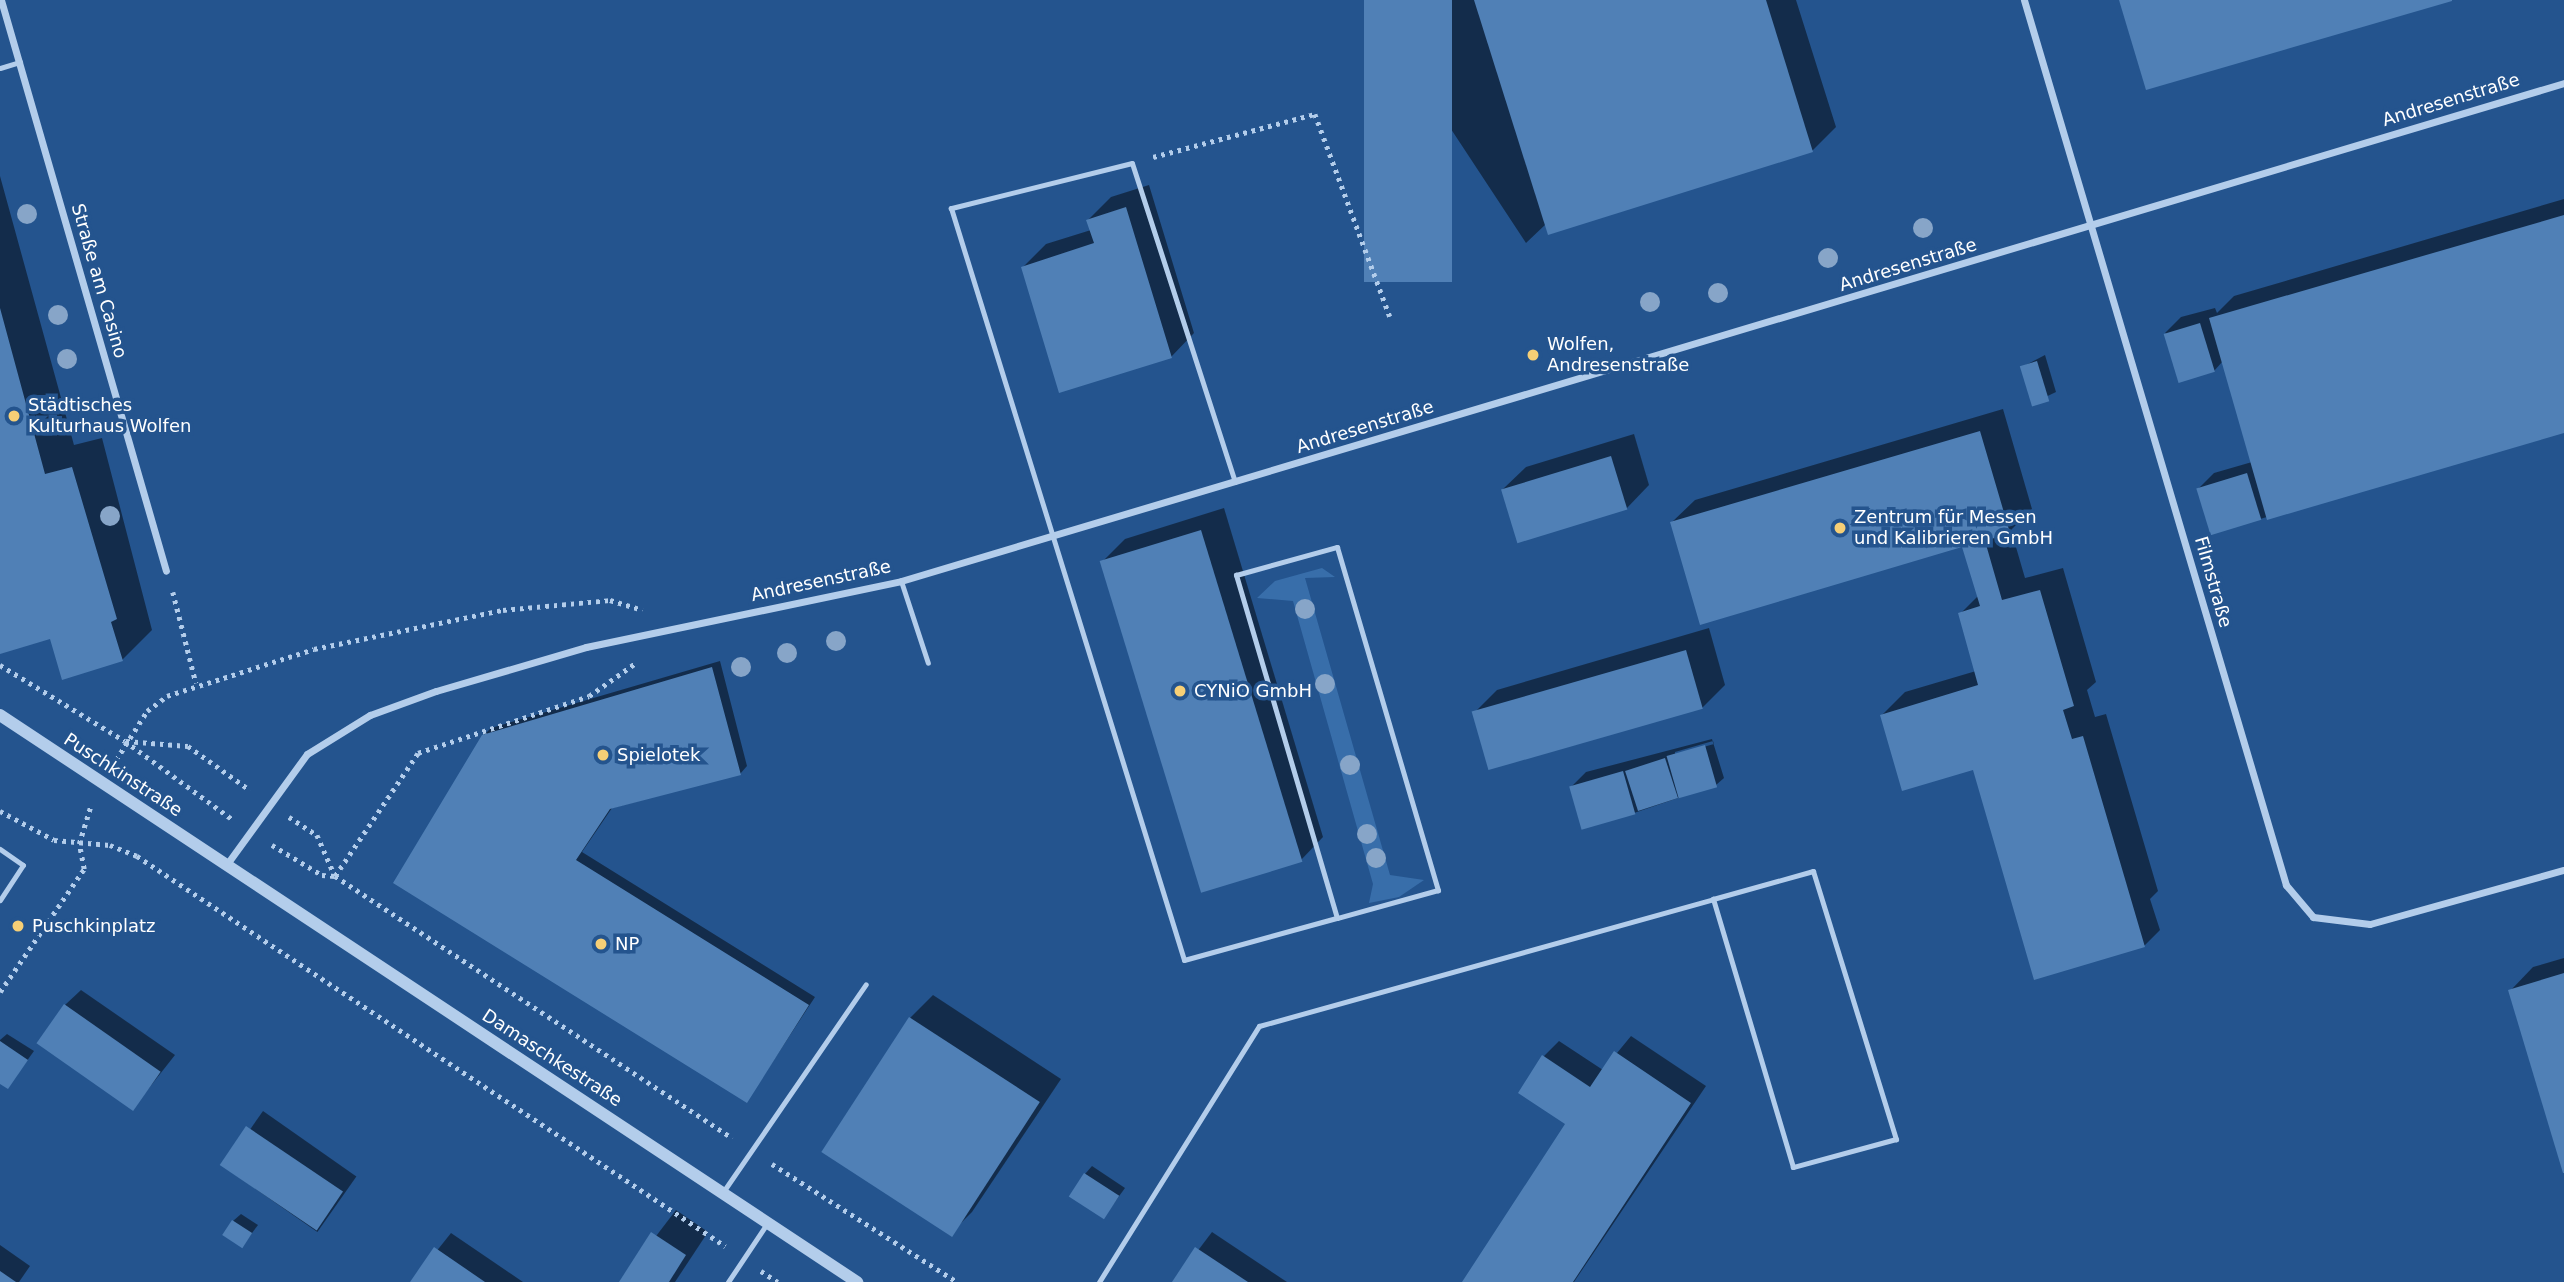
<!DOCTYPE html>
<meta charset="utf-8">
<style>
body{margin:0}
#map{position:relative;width:2564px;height:1282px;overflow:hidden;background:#24548e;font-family:"DejaVu Sans",sans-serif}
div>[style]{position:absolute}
.green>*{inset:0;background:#386eaa}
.shadow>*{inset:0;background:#0007;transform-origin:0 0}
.building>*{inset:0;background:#5080b6;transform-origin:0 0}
.path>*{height:4.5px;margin-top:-2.25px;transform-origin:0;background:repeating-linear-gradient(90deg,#b3cdeb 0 3.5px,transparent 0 8.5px)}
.service>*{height:5px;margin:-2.5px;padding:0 2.5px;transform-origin:2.5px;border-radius:2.5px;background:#b3cdeb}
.minor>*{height:7px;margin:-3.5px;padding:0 3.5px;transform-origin:3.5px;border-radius:3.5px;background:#b3cdeb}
.tertiary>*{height:12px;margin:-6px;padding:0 6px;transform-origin:6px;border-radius:6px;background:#b3cdeb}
.trees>*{width:20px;height:20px;margin:-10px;border-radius:50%;background:#87a5c8}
.dots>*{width:19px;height:19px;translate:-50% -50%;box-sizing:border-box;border:4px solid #24548e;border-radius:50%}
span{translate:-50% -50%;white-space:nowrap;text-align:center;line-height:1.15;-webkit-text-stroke:7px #24548e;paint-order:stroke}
.street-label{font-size:18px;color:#fff}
.poi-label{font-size:18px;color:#fff}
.left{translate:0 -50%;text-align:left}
</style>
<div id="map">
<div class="green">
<div style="clip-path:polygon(1322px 568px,1335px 577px,1305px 578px,1390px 875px,1424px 880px,1399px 897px,1369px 903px,1373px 884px,1293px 601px,1257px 598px,1275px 581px)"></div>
</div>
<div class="shadow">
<div style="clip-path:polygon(1366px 0,1796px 0,1836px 127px,1813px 150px,1546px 224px,1526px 243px)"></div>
<div style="clip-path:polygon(0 176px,74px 445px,102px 438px,152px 630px,122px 660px,52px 637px,0 652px)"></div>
<div style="clip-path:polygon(1149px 185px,1194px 333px,1171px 357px,1023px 267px,1046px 244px,1091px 230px,1088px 220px,1111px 197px)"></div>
<div style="clip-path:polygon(2564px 199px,2564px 431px,2260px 519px,2198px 489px,2214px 473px,2252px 462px,2223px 361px,2214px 371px,2165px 333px,2181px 317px,2215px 308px,2217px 313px,2234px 296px)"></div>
<div style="clip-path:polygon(2045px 355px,2056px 392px,2033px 403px,2022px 367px)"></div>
<div style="clip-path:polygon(2003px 409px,2032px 509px,2011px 530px,2025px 578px,2063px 568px,2096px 682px,2087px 690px,2095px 717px,2106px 714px,2158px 891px,2150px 899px,2160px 930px,2145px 945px,2036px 977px,1974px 768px,1882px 715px,1905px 692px,1976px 671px,1960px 614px,1979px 595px,1963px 544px,1671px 523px,1695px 500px)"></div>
<div style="clip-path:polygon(1634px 434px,1649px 485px,1626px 509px,1502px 490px,1526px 467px)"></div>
<div style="clip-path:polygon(1224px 508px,1323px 837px,1300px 861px,1102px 562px,1125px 539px)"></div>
<div style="clip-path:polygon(1709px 628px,1725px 685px,1702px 708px,1474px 713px,1497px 690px)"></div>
<div style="clip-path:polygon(720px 661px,747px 766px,740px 774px,612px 808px,582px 852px,815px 997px,747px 1101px,483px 736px,491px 728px)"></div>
<div style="clip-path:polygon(evenodd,1712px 739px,1724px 778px,1716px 785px,1634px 813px,1571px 787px,1586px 772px,1712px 739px,1713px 741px,1714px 744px,1675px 755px,1675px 752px,1713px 741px)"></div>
<div style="clip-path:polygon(2564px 958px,2564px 1169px,2510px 991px,2533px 967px)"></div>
<div style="clip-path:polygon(81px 990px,175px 1055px,134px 1107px,65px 1005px)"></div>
<div style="clip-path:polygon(933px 995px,1061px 1079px,972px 1212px,949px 1235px,910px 1018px)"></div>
<div style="clip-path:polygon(7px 1034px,34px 1051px,8px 1087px,0 1082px,0 1040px)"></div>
<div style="clip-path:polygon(1631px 1036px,1706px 1086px,1574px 1282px,1467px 1282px,1568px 1124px,1544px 1056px,1559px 1041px,1603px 1070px)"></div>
<div style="left:263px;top:1111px;width:114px;height:68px;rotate:35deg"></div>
<div style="clip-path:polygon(1092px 1166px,1125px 1188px,1104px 1217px,1085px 1174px)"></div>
<div style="clip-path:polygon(676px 1210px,708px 1232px,675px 1282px,621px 1282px)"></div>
<div style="clip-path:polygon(241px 1214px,258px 1225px,242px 1246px,233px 1221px)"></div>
<div style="clip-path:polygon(1212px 1232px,1287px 1282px,1174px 1282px)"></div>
<div style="clip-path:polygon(451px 1233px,523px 1282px,412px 1282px)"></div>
<div style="clip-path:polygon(0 1245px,30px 1266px,19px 1282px,0 1282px)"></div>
</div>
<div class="building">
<div style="left:1364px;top:0;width:88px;height:282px"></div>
<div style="clip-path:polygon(1474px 0,1766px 0,1813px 152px,1548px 235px)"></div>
<div style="clip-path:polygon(2119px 0,2452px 0,2452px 1px,2146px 90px)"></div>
<div style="clip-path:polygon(1126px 207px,1172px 358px,1059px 393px,1021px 267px,1094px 243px,1086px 220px)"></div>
<div style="clip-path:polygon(2564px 215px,2564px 433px,2267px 520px,2209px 318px)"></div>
<div style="clip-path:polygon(0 308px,45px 474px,72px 467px,117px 619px,111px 622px,123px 661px,62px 680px,50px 639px,0 654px)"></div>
<div style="left:2200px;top:323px;width:51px;height:38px;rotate:73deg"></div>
<div style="left:2037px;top:361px;width:42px;height:18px;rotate:73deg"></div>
<div style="clip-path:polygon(1980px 431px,2010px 533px,1985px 541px,2002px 600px,2040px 590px,2074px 706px,2063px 710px,2072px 739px,2083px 736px,2145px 947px,2034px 980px,1973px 770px,1902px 791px,1880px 715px,1978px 685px,1958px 613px,1980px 606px,1962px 547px,1700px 625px,1670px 522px)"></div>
<div style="left:1611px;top:456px;width:56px;height:115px;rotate:73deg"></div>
<div style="left:2247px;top:473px;width:49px;height:53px;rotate:73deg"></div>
<div style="left:1201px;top:530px;width:347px;height:106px;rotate:73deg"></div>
<div style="left:1686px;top:650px;width:61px;height:223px;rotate:74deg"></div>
<div style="clip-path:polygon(712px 667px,741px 775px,610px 809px,576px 860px,809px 1005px,747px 1103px,393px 883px,482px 735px)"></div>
<div style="left:1705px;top:745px;width:44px;height:40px;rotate:74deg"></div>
<div style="left:1665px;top:758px;width:42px;height:42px;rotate:72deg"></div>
<div style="left:1623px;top:771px;width:45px;height:56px;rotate:74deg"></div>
<div style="clip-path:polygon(2564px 973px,2564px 1173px,2563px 1173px,2508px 990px)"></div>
<div style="left:64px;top:1004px;width:118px;height:48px;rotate:35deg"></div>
<div style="left:909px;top:1017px;width:156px;height:161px;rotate:33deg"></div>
<div style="clip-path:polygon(0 1041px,28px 1060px,8px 1089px,0 1084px)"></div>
<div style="clip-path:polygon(1614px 1051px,1691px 1103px,1573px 1282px,1462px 1282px,1565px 1124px,1518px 1093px,1542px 1055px,1590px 1087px)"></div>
<div style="left:246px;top:1126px;width:117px;height:47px;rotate:34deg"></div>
<div style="left:1084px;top:1173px;width:42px;height:28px;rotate:33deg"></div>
<div style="left:232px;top:1220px;width:24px;height:18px;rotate:33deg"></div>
<div style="clip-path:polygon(651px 1232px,686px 1255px,669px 1282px,619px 1282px)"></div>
<div style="clip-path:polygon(434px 1247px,485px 1282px,410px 1282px)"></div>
<div style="clip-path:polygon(1195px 1247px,1248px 1282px,1172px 1282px)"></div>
<div style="clip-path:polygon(0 1271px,16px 1282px,0 1282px)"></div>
</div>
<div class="path">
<div style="left:1153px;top:157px;width:168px;rotate:-14.9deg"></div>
<div style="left:1315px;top:114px;width:216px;rotate:69.7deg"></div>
<div style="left:173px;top:592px;width:94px;rotate:75.8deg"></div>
<div style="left:0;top:665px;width:146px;rotate:31.3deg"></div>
<div style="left:125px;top:741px;width:132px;rotate:36.1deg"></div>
<div style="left:126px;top:741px;width:62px;rotate:4.6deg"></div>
<div style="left:188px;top:746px;width:76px;rotate:35.4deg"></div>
<div style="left:116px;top:760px;width:58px;rotate:-57.7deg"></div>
<div style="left:147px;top:711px;width:25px;rotate:-37deg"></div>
<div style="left:167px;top:696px;width:154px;rotate:-17.7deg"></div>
<div style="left:314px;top:649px;width:193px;rotate:-11.7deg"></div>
<div style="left:503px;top:610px;width:107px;rotate:-5.3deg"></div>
<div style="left:610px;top:600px;width:34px;rotate:17deg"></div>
<div style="left:0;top:811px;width:61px;rotate:28.2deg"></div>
<div style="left:54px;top:840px;width:56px;rotate:5.1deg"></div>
<div style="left:110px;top:845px;width:29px;rotate:22deg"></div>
<div style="left:137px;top:856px;width:706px;rotate:33.55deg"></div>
<div style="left:289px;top:817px;width:33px;rotate:33deg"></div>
<div style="left:317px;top:835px;width:45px;rotate:66.3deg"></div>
<div style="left:272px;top:845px;width:58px;rotate:31deg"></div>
<div style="left:322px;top:875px;width:13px;rotate:4deg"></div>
<div style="left:335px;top:876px;width:476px;rotate:33.4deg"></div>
<div style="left:335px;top:876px;width:148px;rotate:-56deg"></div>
<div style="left:418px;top:753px;width:180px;rotate:-18.4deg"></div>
<div style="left:589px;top:696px;width:59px;rotate:-35.3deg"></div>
<div style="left:0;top:992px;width:149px;rotate:-55.7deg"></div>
<div style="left:84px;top:869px;width:25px;rotate:-101deg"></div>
<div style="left:79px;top:844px;width:38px;rotate:-73deg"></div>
<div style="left:772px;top:1164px;width:219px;rotate:32.5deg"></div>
<div style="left:761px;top:1271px;width:20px;rotate:33deg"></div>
</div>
<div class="service">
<div style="left:0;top:68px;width:21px;rotate:-17deg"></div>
<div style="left:1235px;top:482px;width:335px;rotate:-107.9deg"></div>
<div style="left:1132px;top:163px;width:187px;rotate:166deg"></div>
<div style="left:951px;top:208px;width:787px;rotate:72.78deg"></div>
<div style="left:1184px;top:960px;width:159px;rotate:-15.4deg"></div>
<div style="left:1337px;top:918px;width:358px;rotate:-106.4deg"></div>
<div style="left:1236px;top:575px;width:105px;rotate:-15.5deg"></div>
<div style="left:1337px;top:547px;width:358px;rotate:73.6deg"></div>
<div style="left:1438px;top:890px;width:105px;rotate:164.5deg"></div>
<div style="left:901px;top:581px;width:86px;rotate:71.8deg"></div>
<div style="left:0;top:849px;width:28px;rotate:35deg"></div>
<div style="left:23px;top:865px;width:42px;rotate:123.3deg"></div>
<div style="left:723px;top:1192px;width:252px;rotate:-55.5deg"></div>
<div style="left:728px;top:1282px;width:72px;rotate:-56.3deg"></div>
<div style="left:1099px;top:1282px;width:302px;rotate:-58deg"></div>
<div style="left:1259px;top:1026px;width:471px;rotate:-15.6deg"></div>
<div style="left:1713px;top:899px;width:104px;rotate:-15.6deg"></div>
<div style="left:1813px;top:871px;width:281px;rotate:72.8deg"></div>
<div style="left:1896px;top:1139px;width:107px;rotate:164.8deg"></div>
<div style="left:1793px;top:1167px;width:280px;rotate:-106.6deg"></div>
</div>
<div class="minor">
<div style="left:1px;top:0;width:594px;rotate:73.88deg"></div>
<div style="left:2024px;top:0;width:923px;rotate:73.51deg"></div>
<div style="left:2286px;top:885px;width:42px;rotate:49.8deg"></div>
<div style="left:2313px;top:917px;width:57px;rotate:7deg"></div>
<div style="left:2370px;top:924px;width:201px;rotate:-15.6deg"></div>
<div style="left:227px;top:864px;width:136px;rotate:-54deg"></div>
<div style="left:307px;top:754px;width:74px;rotate:-31.8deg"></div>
<div style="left:370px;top:715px;width:70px;rotate:-20deg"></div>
<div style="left:436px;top:691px;width:156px;rotate:-16.3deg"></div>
<div style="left:586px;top:647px;width:322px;rotate:-11.8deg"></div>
<div style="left:901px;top:581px;width:1736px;rotate:-16.67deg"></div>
</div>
<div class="tertiary">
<div style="left:0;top:715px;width:1028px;rotate:33.49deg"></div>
</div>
<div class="trees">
<div style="left:27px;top:214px"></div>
<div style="left:1923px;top:228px"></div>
<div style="left:1828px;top:258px"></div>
<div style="left:1718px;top:293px"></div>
<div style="left:1650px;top:302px"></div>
<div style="left:58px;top:315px"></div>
<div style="left:67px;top:359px"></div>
<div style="left:110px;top:516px"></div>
<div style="left:1305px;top:609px"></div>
<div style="left:836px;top:641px"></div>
<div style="left:787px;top:653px"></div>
<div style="left:741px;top:667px"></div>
<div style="left:1325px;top:684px"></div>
<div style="left:1350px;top:765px"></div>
<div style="left:1367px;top:834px"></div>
<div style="left:1376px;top:858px"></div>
</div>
<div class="dots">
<div style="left:1533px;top:355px;background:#f6cf76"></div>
<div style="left:14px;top:416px;background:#f6cf76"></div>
<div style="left:1840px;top:528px;background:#f6cf76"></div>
<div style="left:1180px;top:691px;background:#f6cf76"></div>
<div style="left:603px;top:755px;background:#f6cf76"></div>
<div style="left:18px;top:926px;background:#f6cf76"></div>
<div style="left:601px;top:944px;background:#f6cf76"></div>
</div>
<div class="street-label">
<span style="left:2451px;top:100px;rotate:-17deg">Andresenstraße</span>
<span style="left:1908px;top:265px;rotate:-17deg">Andresenstraße</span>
<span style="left:99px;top:281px;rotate:74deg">Straße am Casino</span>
<span style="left:1365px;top:427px;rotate:-17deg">Andresenstraße</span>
<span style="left:821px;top:581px;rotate:-12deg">Andresenstraße</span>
<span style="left:2213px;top:582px;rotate:74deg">Filmstraße</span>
<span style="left:123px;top:775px;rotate:33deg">Puschkinstraße</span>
<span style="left:552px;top:1058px;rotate:33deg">Damaschkestraße</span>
</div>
<div class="poi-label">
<span class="left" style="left:1547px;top:355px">Wolfen,<br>Andresenstraße</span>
<span class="left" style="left:28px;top:416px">Städtisches<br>Kulturhaus Wolfen</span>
<span class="left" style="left:1854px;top:528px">Zentrum für Messen<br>und Kalibrieren GmbH</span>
<span class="left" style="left:1194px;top:691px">CYNiO GmbH</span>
<span class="left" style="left:617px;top:755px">Spielotek</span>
<span class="left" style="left:32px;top:926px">Puschkinplatz</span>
<span class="left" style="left:615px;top:944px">NP</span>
</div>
</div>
